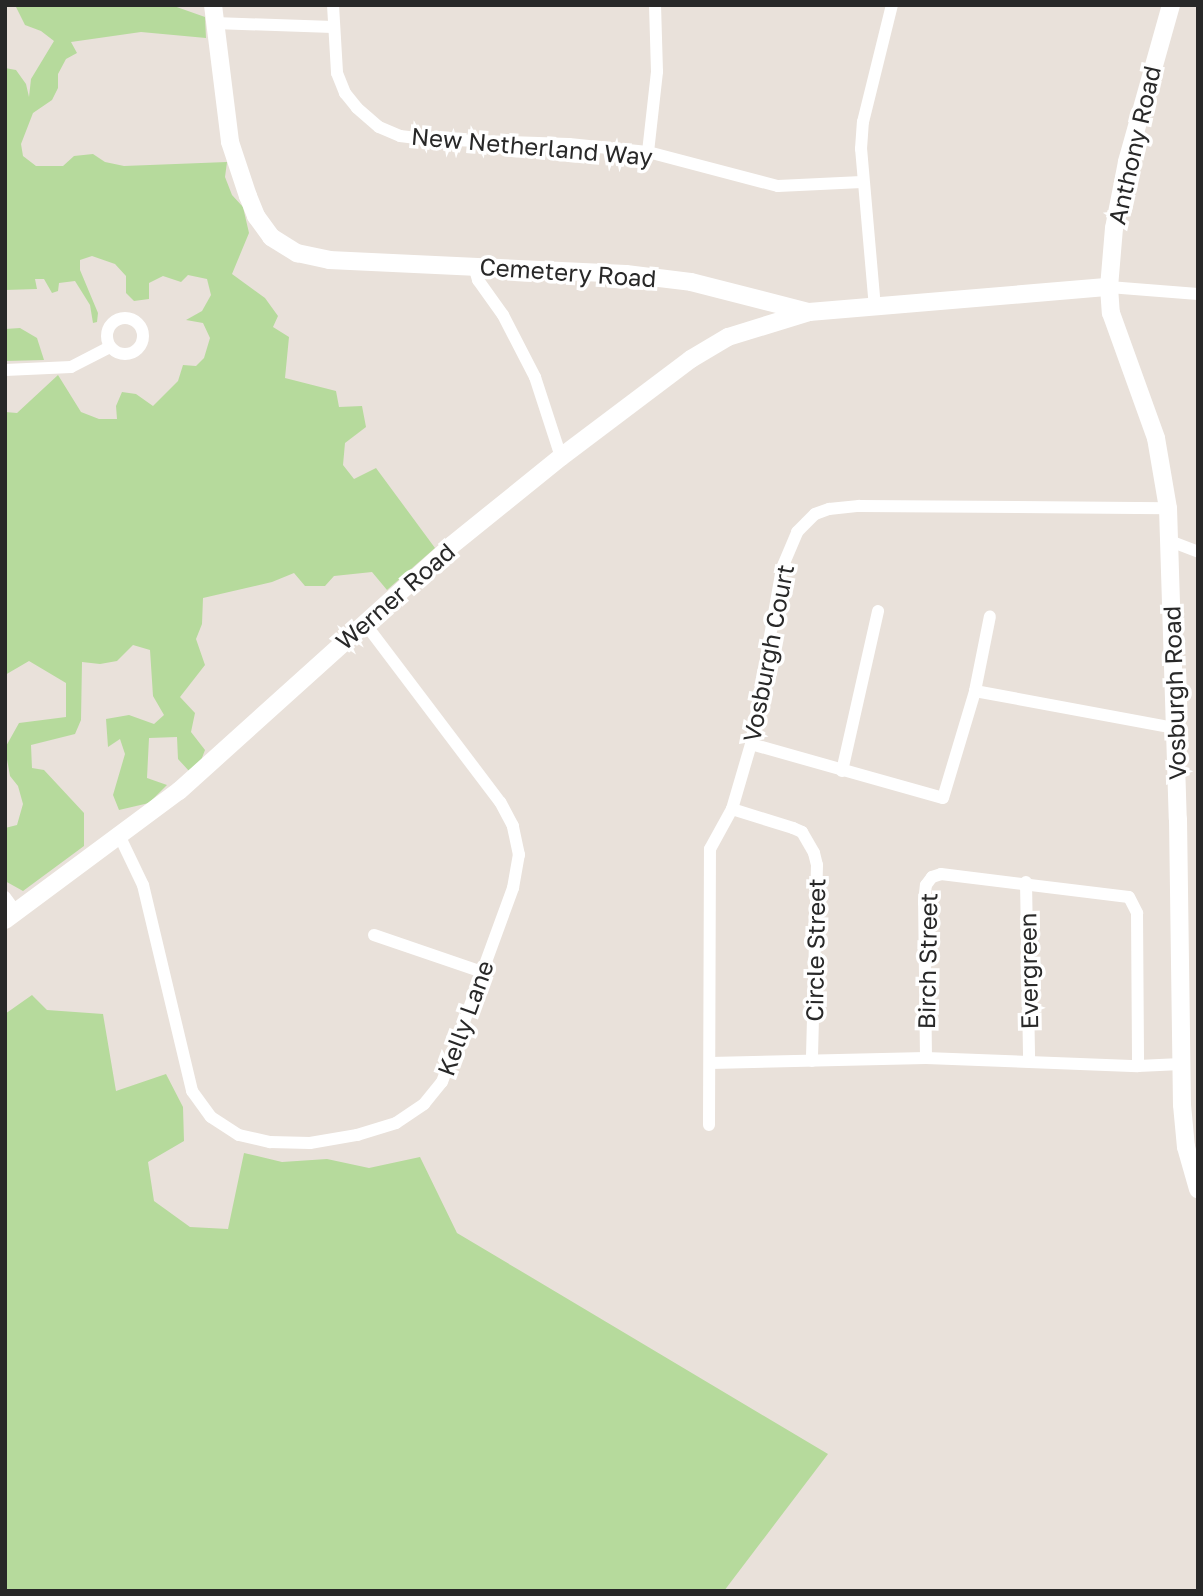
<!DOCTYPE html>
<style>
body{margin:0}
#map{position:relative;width:1203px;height:1596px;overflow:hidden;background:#e9e1da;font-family:"Golos Text",sans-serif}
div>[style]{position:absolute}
.green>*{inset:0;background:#b6da9c}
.street>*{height:12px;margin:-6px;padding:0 6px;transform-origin:6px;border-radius:6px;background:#fff}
.street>.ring{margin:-6px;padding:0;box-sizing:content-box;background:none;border:12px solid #fff;border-radius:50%}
.secondary>*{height:18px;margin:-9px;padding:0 9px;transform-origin:9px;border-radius:9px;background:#fff}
span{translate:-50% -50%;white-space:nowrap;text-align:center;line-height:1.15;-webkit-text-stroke:7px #fff;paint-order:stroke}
.street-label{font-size:24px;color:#282828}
.frame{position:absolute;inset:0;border:7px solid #282828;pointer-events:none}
</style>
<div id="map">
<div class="green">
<div style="clip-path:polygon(15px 5px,171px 5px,205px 17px,206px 38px,141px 32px,71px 42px,77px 53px,66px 59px,58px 74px,58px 88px,52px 100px,33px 113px,21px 144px,23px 156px,36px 166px,63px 166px,74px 156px,93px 154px,105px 162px,124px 166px,227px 162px,225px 177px,232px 195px,243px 207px,249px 233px,232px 274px,265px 298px,278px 316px,273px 327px,289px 337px,285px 378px,336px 391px,339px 407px,362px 406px,366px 427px,345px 443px,343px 465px,354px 479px,376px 468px,435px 548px,387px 590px,372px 572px,334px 576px,325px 586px,305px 586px,294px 573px,272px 582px,203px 598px,202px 624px,196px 639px,205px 665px,180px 697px,195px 713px,191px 732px,205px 750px,200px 763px,189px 771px,178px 759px,177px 737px,149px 738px,147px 778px,167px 785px,149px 803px,119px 810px,113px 795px,125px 754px,120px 739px,108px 747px,106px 719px,129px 715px,154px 724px,164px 715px,153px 696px,150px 650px,133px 645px,117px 661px,100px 664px,82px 662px,81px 720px,75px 734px,31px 745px,32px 768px,44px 770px,84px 813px,84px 846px,23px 891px,5px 881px,5px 828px,17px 825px,23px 804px,18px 786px,10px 776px,5px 748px,19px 723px,66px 717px,66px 683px,29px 661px,5px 675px,5px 412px,17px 413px,58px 375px,81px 412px,99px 419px,117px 419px,116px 406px,122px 392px,136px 394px,153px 406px,178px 381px,183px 365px,196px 366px,204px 358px,210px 338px,203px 323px,186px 320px,202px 311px,211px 295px,207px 279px,188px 275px,181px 282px,163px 276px,149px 283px,149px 299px,134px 301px,126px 293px,126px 276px,115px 264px,92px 256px,80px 260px,80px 270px,98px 313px,97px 322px,93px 323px,90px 305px,75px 281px,59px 283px,58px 291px,52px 293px,44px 279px,35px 279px,37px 289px,5px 290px,5px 68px,16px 70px,26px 84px,29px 97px,31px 79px,54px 41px,41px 31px,25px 25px)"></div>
<div style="clip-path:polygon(20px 328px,37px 338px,44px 360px,5px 361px,5px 329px)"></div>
<div style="clip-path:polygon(32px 995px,47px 1010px,103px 1014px,116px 1091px,166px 1074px,183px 1107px,184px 1141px,148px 1162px,154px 1201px,190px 1227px,228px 1229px,244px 1153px,282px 1162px,327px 1159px,369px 1168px,420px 1157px,457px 1233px,828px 1454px,724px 1591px,5px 1591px,5px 1014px)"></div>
</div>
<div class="street">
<div style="left:333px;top:5px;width:68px;rotate:86.6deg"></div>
<div style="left:337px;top:73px;width:22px;rotate:68deg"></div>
<div style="left:345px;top:93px;width:19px;rotate:51deg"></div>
<div style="left:357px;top:108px;width:29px;rotate:41deg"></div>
<div style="left:379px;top:127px;width:23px;rotate:23deg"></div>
<div style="left:400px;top:136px;width:23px;rotate:7deg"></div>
<div style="left:423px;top:139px;width:146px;rotate:2deg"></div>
<div style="left:569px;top:144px;width:79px;rotate:5.8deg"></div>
<div style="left:648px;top:152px;width:134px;rotate:14.7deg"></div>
<div style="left:778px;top:186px;width:84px;rotate:-2.7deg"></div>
<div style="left:214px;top:23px;width:119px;rotate:1.9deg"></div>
<div style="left:648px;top:152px;width:81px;rotate:-83.6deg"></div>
<div style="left:657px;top:72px;width:67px;rotate:-91.7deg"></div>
<div style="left:474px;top:266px;width:15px;rotate:74deg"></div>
<div style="left:478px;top:280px;width:43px;rotate:54.5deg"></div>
<div style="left:503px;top:315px;width:70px;rotate:62.7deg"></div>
<div style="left:535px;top:377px;width:84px;rotate:72deg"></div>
<div style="left:1109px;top:287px;width:89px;rotate:4.5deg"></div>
<div style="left:875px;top:308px;width:160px;rotate:-95deg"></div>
<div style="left:861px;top:149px;width:27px;rotate:-86deg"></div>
<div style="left:863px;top:122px;width:121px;rotate:-76.1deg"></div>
<div class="ring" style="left:107px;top:318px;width:24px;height:24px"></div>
<div style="left:5px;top:370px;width:66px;rotate:-2.6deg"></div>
<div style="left:71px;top:367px;width:44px;rotate:-27.1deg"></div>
<div style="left:1170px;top:541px;width:30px;rotate:21deg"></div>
<div style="left:975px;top:691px;width:202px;rotate:10.5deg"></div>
<div style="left:751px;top:744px;width:199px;rotate:15.7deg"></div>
<div style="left:943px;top:798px;width:112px;rotate:-73.3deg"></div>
<div style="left:975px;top:691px;width:76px;rotate:-78.7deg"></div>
<div style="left:842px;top:771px;width:164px;rotate:-77.3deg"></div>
<div style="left:732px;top:809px;width:64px;rotate:17.3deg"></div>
<div style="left:793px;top:828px;width:10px;rotate:24deg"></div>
<div style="left:802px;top:832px;width:24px;rotate:60deg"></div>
<div style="left:814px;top:853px;width:12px;rotate:76deg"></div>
<div style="left:817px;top:865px;width:196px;rotate:91.5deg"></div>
<div style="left:119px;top:835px;width:55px;rotate:64.4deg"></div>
<div style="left:143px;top:885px;width:212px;rotate:76.6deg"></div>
<div style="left:192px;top:1091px;width:32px;rotate:54deg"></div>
<div style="left:211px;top:1117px;width:33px;rotate:33deg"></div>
<div style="left:239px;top:1135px;width:32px;rotate:13deg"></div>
<div style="left:270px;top:1142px;width:40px;rotate:1.4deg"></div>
<div style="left:310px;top:1143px;width:48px;rotate:-9.7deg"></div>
<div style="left:357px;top:1135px;width:41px;rotate:-17.1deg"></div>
<div style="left:396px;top:1123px;width:34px;rotate:-34deg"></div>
<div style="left:424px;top:1104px;width:28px;rotate:-51deg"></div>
<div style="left:442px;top:1082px;width:207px;rotate:-69.9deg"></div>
<div style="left:513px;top:888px;width:34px;rotate:-80deg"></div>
<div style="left:519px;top:855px;width:30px;rotate:-102deg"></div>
<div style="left:513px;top:826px;width:27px;rotate:-118deg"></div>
<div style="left:500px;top:802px;width:226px;rotate:-127.1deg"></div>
<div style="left:1026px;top:882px;width:179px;rotate:89deg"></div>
<div style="left:5px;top:897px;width:19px;rotate:54deg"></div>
<div style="left:374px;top:935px;width:114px;rotate:18.9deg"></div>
<div style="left:926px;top:1058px;width:155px;rotate:-90.7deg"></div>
<div style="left:924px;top:903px;width:18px;rotate:-84deg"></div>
<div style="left:926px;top:885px;width:10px;rotate:-53deg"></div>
<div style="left:932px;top:877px;width:9px;rotate:-18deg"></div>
<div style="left:941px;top:874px;width:189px;rotate:7deg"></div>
<div style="left:1129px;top:897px;width:18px;rotate:63deg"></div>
<div style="left:1137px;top:913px;width:153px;rotate:89.6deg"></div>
<div style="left:710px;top:1063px;width:216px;rotate:-1.3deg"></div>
<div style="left:926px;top:1058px;width:212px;rotate:2.2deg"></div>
<div style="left:1138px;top:1066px;width:43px;rotate:-2.7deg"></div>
<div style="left:709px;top:1125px;width:276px;rotate:-89.8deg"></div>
<div style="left:710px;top:849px;width:46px;rotate:-61.2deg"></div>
<div style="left:732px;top:809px;width:68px;rotate:-73.7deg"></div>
<div style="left:751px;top:744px;width:179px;rotate:-80deg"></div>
<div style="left:782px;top:568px;width:39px;rotate:-67deg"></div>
<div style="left:797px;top:532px;width:25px;rotate:-45deg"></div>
<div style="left:815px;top:514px;width:15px;rotate:-20deg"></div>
<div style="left:829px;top:509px;width:30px;rotate:-6deg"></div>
<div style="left:859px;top:506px;width:309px;rotate:0.4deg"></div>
</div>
<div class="secondary">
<div style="left:213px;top:5px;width:138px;rotate:82.9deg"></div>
<div style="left:230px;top:142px;width:57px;rotate:71.6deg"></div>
<div style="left:248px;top:196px;width:22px;rotate:68deg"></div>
<div style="left:256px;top:216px;width:26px;rotate:54deg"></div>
<div style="left:271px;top:237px;width:31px;rotate:32deg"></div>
<div style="left:297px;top:253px;width:33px;rotate:12deg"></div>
<div style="left:329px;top:260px;width:297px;rotate:2.7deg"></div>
<div style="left:626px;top:274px;width:65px;rotate:7deg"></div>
<div style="left:691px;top:282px;width:122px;rotate:14.3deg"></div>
<div style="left:809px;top:312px;width:301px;rotate:-4.8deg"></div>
<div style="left:1171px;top:5px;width:163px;rotate:105.7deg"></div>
<div style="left:1127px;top:162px;width:67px;rotate:101.1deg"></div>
<div style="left:1114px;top:228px;width:59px;rotate:94.8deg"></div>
<div style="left:1109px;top:287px;width:26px;rotate:86deg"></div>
<div style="left:1111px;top:313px;width:133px;rotate:70.2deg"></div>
<div style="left:1156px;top:438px;width:71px;rotate:80.3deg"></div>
<div style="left:1168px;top:508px;width:311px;rotate:88.2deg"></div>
<div style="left:1178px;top:819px;width:286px;rotate:89.2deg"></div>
<div style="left:1182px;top:1105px;width:42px;rotate:84.6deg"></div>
<div style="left:1186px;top:1147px;width:44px;rotate:74.1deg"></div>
<div style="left:5px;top:920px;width:217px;rotate:-36.6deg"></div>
<div style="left:179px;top:791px;width:367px;rotate:-42deg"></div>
<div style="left:452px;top:545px;width:140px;rotate:-38.9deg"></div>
<div style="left:561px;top:457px;width:163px;rotate:-37deg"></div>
<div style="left:691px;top:359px;width:43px;rotate:-30.7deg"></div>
<div style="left:728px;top:337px;width:82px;rotate:-17.1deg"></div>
</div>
<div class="street-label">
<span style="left:1134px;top:145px;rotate:-77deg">Anthony Road</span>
<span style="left:532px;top:146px;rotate:5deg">New Netherland Way</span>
<span style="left:568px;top:272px;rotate:4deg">Cemetery Road</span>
<span style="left:395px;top:596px;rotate:-41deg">Werner Road</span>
<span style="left:768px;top:653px;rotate:-79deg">Vosburgh Court</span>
<span style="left:1174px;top:693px;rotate:-92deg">Vosburgh Road</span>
<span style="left:815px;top:950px;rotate:-89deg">Circle Street</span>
<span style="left:927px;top:961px;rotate:-89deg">Birch Street</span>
<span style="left:1028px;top:971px;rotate:-91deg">Evergreen</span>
<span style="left:465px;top:1018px;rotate:-70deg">Kelly Lane</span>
</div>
<div class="frame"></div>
</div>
